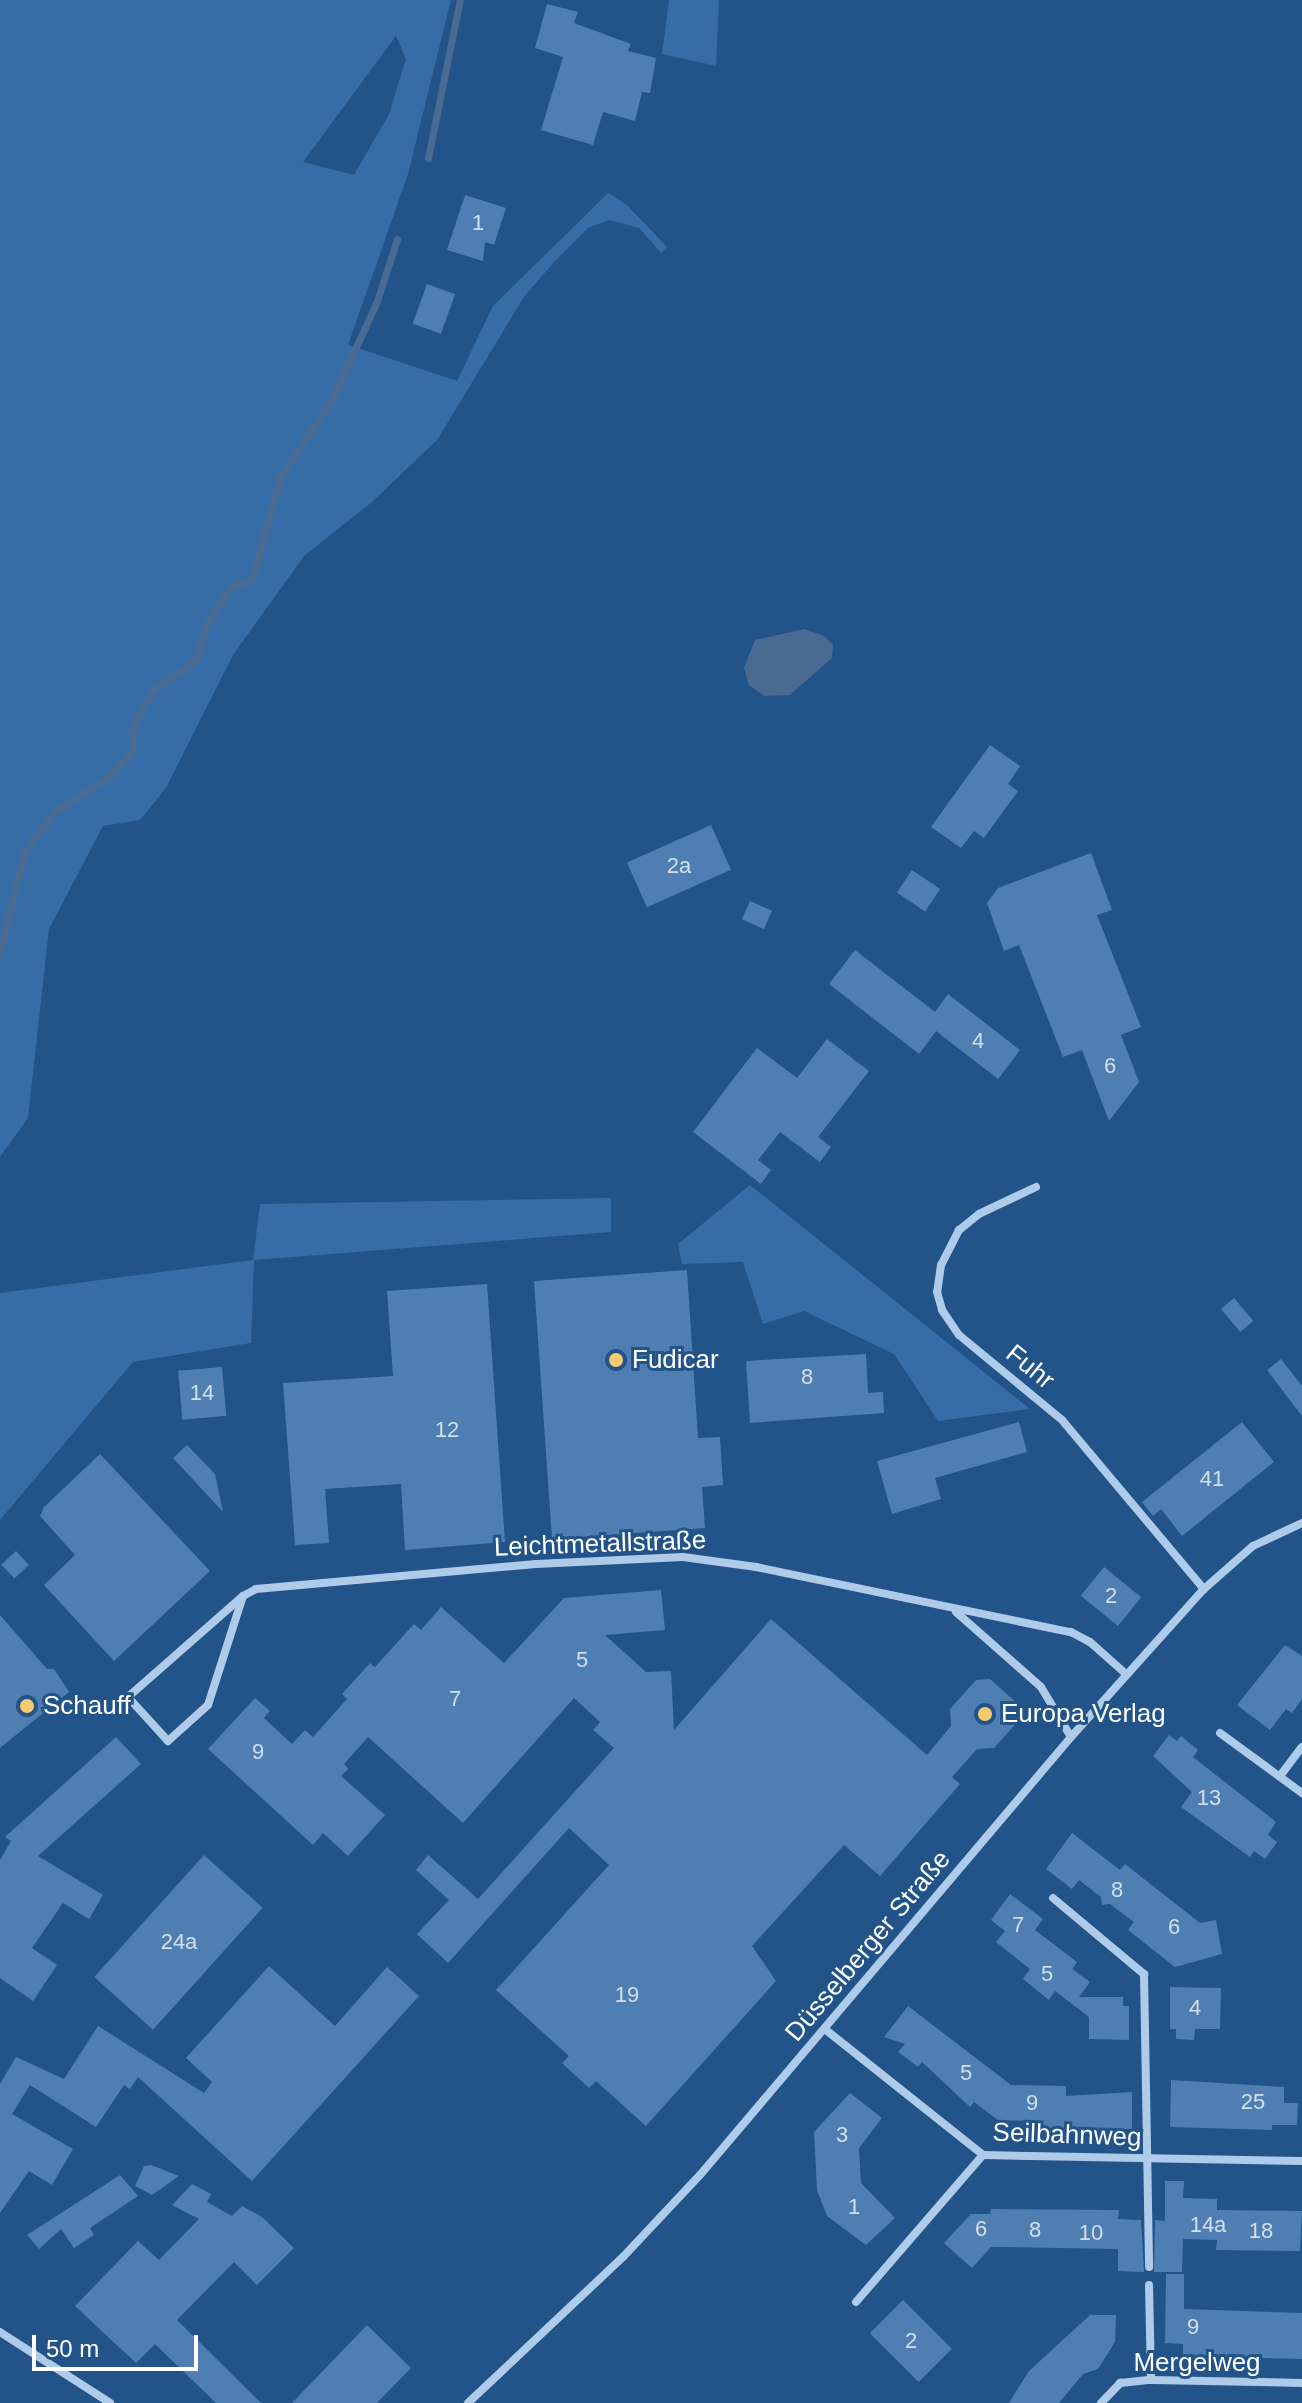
<!DOCTYPE html>
<meta charset="utf-8">
<style>
body{margin:0}
#map{position:relative;width:1302px;height:2403px;overflow:hidden;background:#225389;font-family:Helvetica,sans-serif}
div>[style]{position:absolute}
.green>*{inset:0;background:#366da6}
.water>*{inset:0;background:#496b91}
.stream>*{height:7px;margin:-3.5px;padding:0 3.5px;transform-origin:3.5px;border-radius:3.5px;background:#496b91}
.building>*{inset:0;background:#4f7fb2;transform-origin:0 0}
.minor>*{height:8px;margin:-4px;padding:0 4px;transform-origin:4px;border-radius:4px;background:#aecbea}
.dots>*{width:22px;height:22px;translate:-50% -50%;box-sizing:border-box;border:4px solid #225389;border-radius:50%}
span{translate:-50% -50%;white-space:nowrap;text-align:center;line-height:1.15;-webkit-text-stroke:6px #225389;paint-order:stroke}
.number-label{font-size:22px;color:#d3dfec}
.number-label span{-webkit-text-stroke-width:0}
.poi-label{font-size:26px;color:#fff}
.left{translate:0 -50%;text-align:left}
.street-label{font-size:26px;color:#fff}
.scale{position:absolute;left:32px;top:2335px;width:166px;height:36px;box-sizing:border-box;border:4px solid #fff;border-top:0;padding-left:10px;font-size:24px;line-height:28px;white-space:nowrap;color:#fff;-webkit-text-stroke:6px #225389;paint-order:stroke}
</style>
<div id="map">
<div class="green">
<div style="clip-path:polygon(evenodd,0 0,451px 0,408px 174px,348px 345px,457px 381px,493px 306px,608px 193px,627px 205px,667px 247px,661px 253px,639px 228px,609px 220px,588px 228px,554px 262px,524px 297px,437px 440px,372px 502px,304px 556px,233px 655px,166px 788px,140px 820px,103px 826px,49px 929px,28px 1118px,0 1157px,0 0,396px 36px,406px 59px,389px 114px,354px 175px,303px 162px,396px 36px)"></div>
<div style="clip-path:polygon(669px 0,719px 0,716px 66px,662px 54px)"></div>
<div style="clip-path:polygon(750px 1185px,889px 1296px,1030px 1409px,938px 1421px,894px 1354px,804px 1311px,763px 1324px,743px 1262px,682px 1264px,678px 1244px)"></div>
<div style="clip-path:polygon(611px 1198px,611px 1232px,254px 1260px,251px 1343px,133px 1362px,0 1520px,0 1293px,253px 1260px,260px 1204px)"></div>
</div>
<div class="water">
<div style="clip-path:polygon(805px 629px,824px 636px,833px 645px,832px 658px,790px 695px,764px 696px,749px 685px,744px 668px,755px 640px)"></div>
</div>
<div class="stream">
<div style="left:428px;top:158px;width:161px;rotate:-78.6deg"></div>
<div style="left:0;top:952px;width:102px;rotate:-76.4deg"></div>
<div style="left:24px;top:853px;width:52px;rotate:-53.6deg"></div>
<div style="left:55px;top:811px;width:64px;rotate:-32.2deg"></div>
<div style="left:109px;top:777px;width:36px;rotate:-48deg"></div>
<div style="left:133px;top:750px;width:22px;rotate:-93deg"></div>
<div style="left:132px;top:728px;width:42px;rotate:-61.6deg"></div>
<div style="left:152px;top:691px;width:54px;rotate:-35.2deg"></div>
<div style="left:196px;top:660px;width:36px;rotate:-74deg"></div>
<div style="left:206px;top:625px;width:44px;rotate:-57deg"></div>
<div style="left:230px;top:588px;width:24px;rotate:-22deg"></div>
<div style="left:252px;top:579px;width:106px;rotate:-74.6deg"></div>
<div style="left:280px;top:477px;width:91px;rotate:-55.8deg"></div>
<div style="left:331px;top:402px;width:111px;rotate:-65.5deg"></div>
<div style="left:377px;top:301px;width:65px;rotate:-72.1deg"></div>
</div>
<div class="building">
<div style="clip-path:polygon(547px 4px,578px 12px,574px 23px,631px 44px,628px 51px,656px 58px,650px 93px,642px 92px,635px 121px,603px 112px,593px 145px,541px 130px,563px 57px,535px 48px)"></div>
<div style="clip-path:polygon(465px 195px,506px 208px,494px 245px,485px 242px,483px 261px,447px 250px)"></div>
<div style="left:427px;top:284px;width:30px;height:42px;rotate:20deg"></div>
<div style="clip-path:polygon(990px 745px,1020px 766px,1008px 784px,1018px 791px,984px 838px,974px 831px,961px 848px,931px 827px)"></div>
<div style="left:711px;top:825px;width:49px;height:92px;rotate:66deg"></div>
<div style="clip-path:polygon(1091px 853px,1112px 910px,1097px 915px,1141px 1027px,1121px 1035px,1139px 1082px,1109px 1121px,1082px 1050px,1063px 1057px,1019px 945px,1004px 951px,987px 903px,998px 888px)"></div>
<div style="left:912px;top:870px;width:34px;height:27px;rotate:34deg"></div>
<div style="left:750px;top:901px;width:24px;height:20px;rotate:24deg"></div>
<div style="clip-path:polygon(855px 950px,935px 1012px,948px 994px,1020px 1050px,998px 1079px,936px 1031px,919px 1054px,829px 984px)"></div>
<div style="clip-path:polygon(827px 1039px,869px 1071px,818px 1137px,831px 1147px,820px 1162px,780px 1132px,758px 1160px,771px 1170px,761px 1184px,693px 1132px,757px 1048px,797px 1078px)"></div>
<div style="clip-path:polygon(687px 1270px,698px 1438px,720px 1437px,723px 1485px,702px 1487px,705px 1528px,552px 1539px,534px 1281px)"></div>
<div style="clip-path:polygon(487px 1284px,505px 1542px,405px 1550px,401px 1484px,325px 1489px,329px 1543px,295px 1545px,283px 1383px,393px 1376px,387px 1291px)"></div>
<div style="left:1234px;top:1298px;width:30px;height:17px;rotate:50deg"></div>
<div style="clip-path:polygon(866px 1354px,868px 1393px,883px 1392px,884px 1413px,750px 1423px,746px 1361px)"></div>
<div style="clip-path:polygon(1281px 1359px,1302px 1386px,1302px 1416px,1267px 1370px)"></div>
<div style="left:222px;top:1367px;width:49px;height:44px;rotate:85deg"></div>
<div style="clip-path:polygon(1019px 1422px,1027px 1452px,935px 1478px,941px 1499px,892px 1514px,877px 1461px)"></div>
<div style="clip-path:polygon(1242px 1422px,1274px 1462px,1182px 1536px,1161px 1509px,1153px 1516px,1142px 1502px)"></div>
<div style="clip-path:polygon(187px 1445px,215px 1474px,223px 1512px,173px 1458px)"></div>
<div style="clip-path:polygon(100px 1454px,210px 1571px,114px 1661px,44px 1585px,75px 1555px,40px 1516px,44px 1507px)"></div>
<div style="left:16px;top:1551px;width:19px;height:20px;rotate:47deg"></div>
<div style="left:1104px;top:1567px;width:48px;height:37px;rotate:39deg"></div>
<div style="clip-path:polygon(661px 1590px,665px 1630px,605px 1635px,646px 1672px,671px 1671px,674px 1730px,771px 1619px,927px 1755px,951px 1726px,950px 1709px,976px 1680px,990px 1679px,1019px 1705px,1020px 1719px,994px 1748px,977px 1749px,952px 1777px,960px 1784px,880px 1876px,844px 1845px,752px 1946px,776px 1981px,646px 2126px,596px 2081px,589px 2088px,562px 2063px,569px 2056px,496px 1990px,609px 1865px,569px 1828px,448px 1963px,417px 1934px,449px 1900px,416px 1870px,428px 1855px,478px 1899px,614px 1748px,593px 1730px,600px 1722px,574px 1698px,463px 1823px,368px 1737px,344px 1764px,348px 1769px,341px 1776px,385px 1815px,348px 1856px,323px 1833px,313px 1845px,208px 1749px,255px 1698px,270px 1711px,264px 1718px,292px 1744px,305px 1730px,313px 1737px,347px 1699px,342px 1694px,370px 1663px,375px 1667px,414px 1624px,421px 1630px,441px 1607px,504px 1663px,564px 1598px)"></div>
<div style="clip-path:polygon(0 1615px,47px 1669px,54px 1669px,69px 1692px,0 1748px)"></div>
<div style="clip-path:polygon(1285px 1645px,1302px 1656px,1302px 1699px,1292px 1713px,1286px 1709px,1270px 1730px,1237px 1705px)"></div>
<div style="clip-path:polygon(1169px 1735px,1177px 1741px,1181px 1736px,1198px 1750px,1193px 1757px,1276px 1822px,1268px 1835px,1277px 1842px,1265px 1859px,1254px 1851px,1250px 1857px,1181px 1807px,1192px 1792px,1153px 1756px)"></div>
<div style="clip-path:polygon(116px 1737px,141px 1764px,38px 1856px,103px 1895px,89px 1919px,63px 1903px,32px 1948px,57px 1965px,33px 2001px,0 1978px,0 1860px,11px 1841px,5px 1837px)"></div>
<div style="clip-path:polygon(1072px 1833px,1120px 1870px,1125px 1864px,1200px 1923px,1216px 1920px,1222px 1954px,1175px 1967px,1128px 1930px,1134px 1922px,1110px 1904px,1102px 1905px,1101px 1897px,1079px 1880px,1072px 1889px,1046px 1869px)"></div>
<div style="left:204px;top:1855px;width:79px;height:164px;rotate:42deg"></div>
<div style="clip-path:polygon(1010px 1894px,1043px 1919px,1035px 1930px,1077px 1962px,1072px 1969px,1090px 1982px,1079px 1997px,1123px 1997px,1123px 2006px,1129px 2006px,1129px 2040px,1089px 2039px,1089px 2017px,1055px 1991px,1049px 2000px,1023px 1979px,1030px 1969px,996px 1942px,1005px 1931px,991px 1920px)"></div>
<div style="clip-path:polygon(269px 1966px,335px 2026px,387px 1967px,419px 1996px,252px 2181px,138px 2077px,130px 2089px,124px 2085px,96px 2127px,30px 2085px,12px 2114px,73px 2149px,52px 2185px,29px 2171px,0 2213px,0 2084px,16px 2057px,64px 2079px,98px 2026px,204px 2093px,212px 2082px,186px 2058px)"></div>
<div style="clip-path:polygon(1170px 1987px,1221px 1988px,1220px 2029px,1195px 2029px,1194px 2040px,1176px 2039px,1176px 2029px,1170px 2029px)"></div>
<div style="clip-path:polygon(908px 2006px,1011px 2085px,1066px 2086px,1066px 2096px,1132px 2092px,1132px 2129px,1031px 2128px,1030px 2121px,998px 2120px,974px 2102px,970px 2107px,922px 2062px,918px 2067px,898px 2052px,905px 2044px,884px 2037px)"></div>
<div style="clip-path:polygon(1171px 2080px,1284px 2087px,1284px 2103px,1298px 2103px,1297px 2125px,1272px 2125px,1272px 2130px,1170px 2127px)"></div>
<div style="clip-path:polygon(850px 2093px,882px 2118px,859px 2148px,861px 2183px,895px 2218px,866px 2245px,827px 2216px,817px 2190px,814px 2132px)"></div>
<div style="clip-path:polygon(151px 2165px,179px 2176px,152px 2195px,135px 2186px,144px 2166px)"></div>
<div style="clip-path:polygon(120px 2175px,138px 2196px,90px 2228px,94px 2235px,74px 2248px,61px 2229px,39px 2249px,27px 2235px)"></div>
<div style="clip-path:polygon(1165px 2181px,1184px 2181px,1183px 2198px,1217px 2199px,1217px 2210px,1302px 2211px,1300px 2251px,1216px 2250px,1217px 2240px,1183px 2239px,1182px 2272px,1154px 2272px,1155px 2220px,1165px 2221px)"></div>
<div style="clip-path:polygon(192px 2184px,211px 2194px,207px 2202px,232px 2216px,242px 2206px,262px 2217px,294px 2248px,257px 2285px,234px 2262px,177px 2320px,261px 2403px,216px 2403px,155px 2344px,136px 2363px,75px 2306px,138px 2241px,159px 2260px,199px 2219px,172px 2205px)"></div>
<div style="clip-path:polygon(991px 2209px,1119px 2210px,1118px 2219px,1141px 2220px,1144px 2272px,1118px 2271px,1118px 2249px,1005px 2247px,991px 2247px,972px 2268px,944px 2243px,971px 2214px,990px 2214px)"></div>
<div style="clip-path:polygon(1166px 2274px,1184px 2274px,1184px 2309px,1302px 2313px,1302px 2359px,1183px 2356px,1183px 2344px,1165px 2343px)"></div>
<div style="left:903px;top:2300px;width:69px;height:47px;rotate:45deg"></div>
<div style="clip-path:polygon(1090px 2315px,1116px 2315px,1115px 2342px,1098px 2369px,1083px 2374px,1059px 2403px,1009px 2403px,1029px 2371px)"></div>
<div style="clip-path:polygon(367px 2325px,411px 2368px,377px 2403px,292px 2403px)"></div>
</div>
<div class="minor">
<div style="left:1036px;top:1187px;width:63px;rotate:154.7deg"></div>
<div style="left:979px;top:1214px;width:26px;rotate:141deg"></div>
<div style="left:959px;top:1230px;width:39px;rotate:117deg"></div>
<div style="left:941px;top:1265px;width:27px;rotate:98deg"></div>
<div style="left:937px;top:1292px;width:19px;rotate:74deg"></div>
<div style="left:942px;top:1310px;width:30px;rotate:56deg"></div>
<div style="left:959px;top:1335px;width:134px;rotate:39.5deg"></div>
<div style="left:1062px;top:1420px;width:221px;rotate:50deg"></div>
<div style="left:243px;top:1596px;width:114px;rotate:107.8deg"></div>
<div style="left:208px;top:1705px;width:54px;rotate:138deg"></div>
<div style="left:168px;top:1741px;width:59px;rotate:-132.3deg"></div>
<div style="left:128px;top:1697px;width:153px;rotate:-41.3deg"></div>
<div style="left:243px;top:1596px;width:15px;rotate:-28deg"></div>
<div style="left:256px;top:1589px;width:281px;rotate:-5.1deg"></div>
<div style="left:536px;top:1564px;width:147px;rotate:-2.7deg"></div>
<div style="left:683px;top:1557px;width:74px;rotate:7.8deg"></div>
<div style="left:756px;top:1567px;width:322px;rotate:11.7deg"></div>
<div style="left:1071px;top:1632px;width:21px;rotate:28deg"></div>
<div style="left:1090px;top:1642px;width:48px;rotate:41.6deg"></div>
<div style="left:956px;top:1612px;width:113px;rotate:41.4deg"></div>
<div style="left:1041px;top:1687px;width:58px;rotate:59deg"></div>
<div style="left:1220px;top:1733px;width:102px;rotate:36.2deg"></div>
<div style="left:1280px;top:1776px;width:36px;rotate:-53deg"></div>
<div style="left:1053px;top:1898px;width:119px;rotate:39.9deg"></div>
<div style="left:1144px;top:1974px;width:293px;rotate:89deg"></div>
<div style="left:826px;top:2030px;width:201px;rotate:38.5deg"></div>
<div style="left:983px;top:2155px;width:319px;rotate:1.1deg"></div>
<div style="left:1149px;top:2285px;width:95px;rotate:88.8deg"></div>
<div style="left:856px;top:2302px;width:194px;rotate:-49.2deg"></div>
<div style="left:0;top:2332px;width:131px;rotate:32.8deg"></div>
<div style="left:468px;top:2403px;width:213px;rotate:-43.3deg"></div>
<div style="left:623px;top:2257px;width:112px;rotate:-46.8deg"></div>
<div style="left:700px;top:2175px;width:574px;rotate:-49.73deg"></div>
<div style="left:1071px;top:1737px;width:199px;rotate:-48.1deg"></div>
<div style="left:1204px;top:1589px;width:65px;rotate:-41.3deg"></div>
<div style="left:1253px;top:1546px;width:54px;rotate:-25.1deg"></div>
<div style="left:1101px;top:2403px;width:28px;rotate:-46deg"></div>
<div style="left:1120px;top:2383px;width:31px;rotate:-6deg"></div>
<div style="left:1151px;top:2380px;width:151px;rotate:1.1deg"></div>
</div>
<div class="dots">
<div style="left:616px;top:1360px;background:#f6cb70"></div>
<div style="left:27px;top:1706px;background:#f6cb70"></div>
<div style="left:985px;top:1714px;background:#f6cb70"></div>
</div>
<div class="number-label">
<span style="left:478px;top:223px">1</span>
<span style="left:679px;top:866px">2a</span>
<span style="left:978px;top:1041px">4</span>
<span style="left:1110px;top:1066px">6</span>
<span style="left:807px;top:1377px">8</span>
<span style="left:202px;top:1393px">14</span>
<span style="left:447px;top:1430px">12</span>
<span style="left:1212px;top:1479px">41</span>
<span style="left:1111px;top:1596px">2</span>
<span style="left:582px;top:1660px">5</span>
<span style="left:455px;top:1699px">7</span>
<span style="left:258px;top:1752px">9</span>
<span style="left:1209px;top:1798px">13</span>
<span style="left:1117px;top:1890px">8</span>
<span style="left:1018px;top:1925px">7</span>
<span style="left:1174px;top:1927px">6</span>
<span style="left:179px;top:1942px">24a</span>
<span style="left:1047px;top:1974px">5</span>
<span style="left:627px;top:1995px">19</span>
<span style="left:1195px;top:2008px">4</span>
<span style="left:966px;top:2073px">5</span>
<span style="left:1253px;top:2102px">25</span>
<span style="left:1032px;top:2103px">9</span>
<span style="left:842px;top:2135px">3</span>
<span style="left:854px;top:2207px">1</span>
<span style="left:1208px;top:2225px">14a</span>
<span style="left:981px;top:2229px">6</span>
<span style="left:1035px;top:2230px">8</span>
<span style="left:1261px;top:2231px">18</span>
<span style="left:1091px;top:2233px">10</span>
<span style="left:1193px;top:2327px">9</span>
<span style="left:911px;top:2341px">2</span>
</div>
<div class="poi-label">
<span class="left" style="left:632px;top:1360px">Fudicar</span>
<span class="left" style="left:43px;top:1706px">Schauff</span>
<span class="left" style="left:1001px;top:1714px">Europa Verlag</span>
</div>
<div class="street-label">
<span style="left:1030px;top:1367px;rotate:39deg">Fuhr</span>
<span style="left:600px;top:1544px;rotate:-2deg">Leichtmetallstraße</span>
<span style="left:868px;top:1946px;rotate:-50deg">Düsselberger Straße</span>
<span style="left:1067px;top:2135px;rotate:2deg">Seilbahnweg</span>
<span style="left:1197px;top:2363px">Mergelweg</span>
</div>
<div class="scale">50 m</div>
</div>
